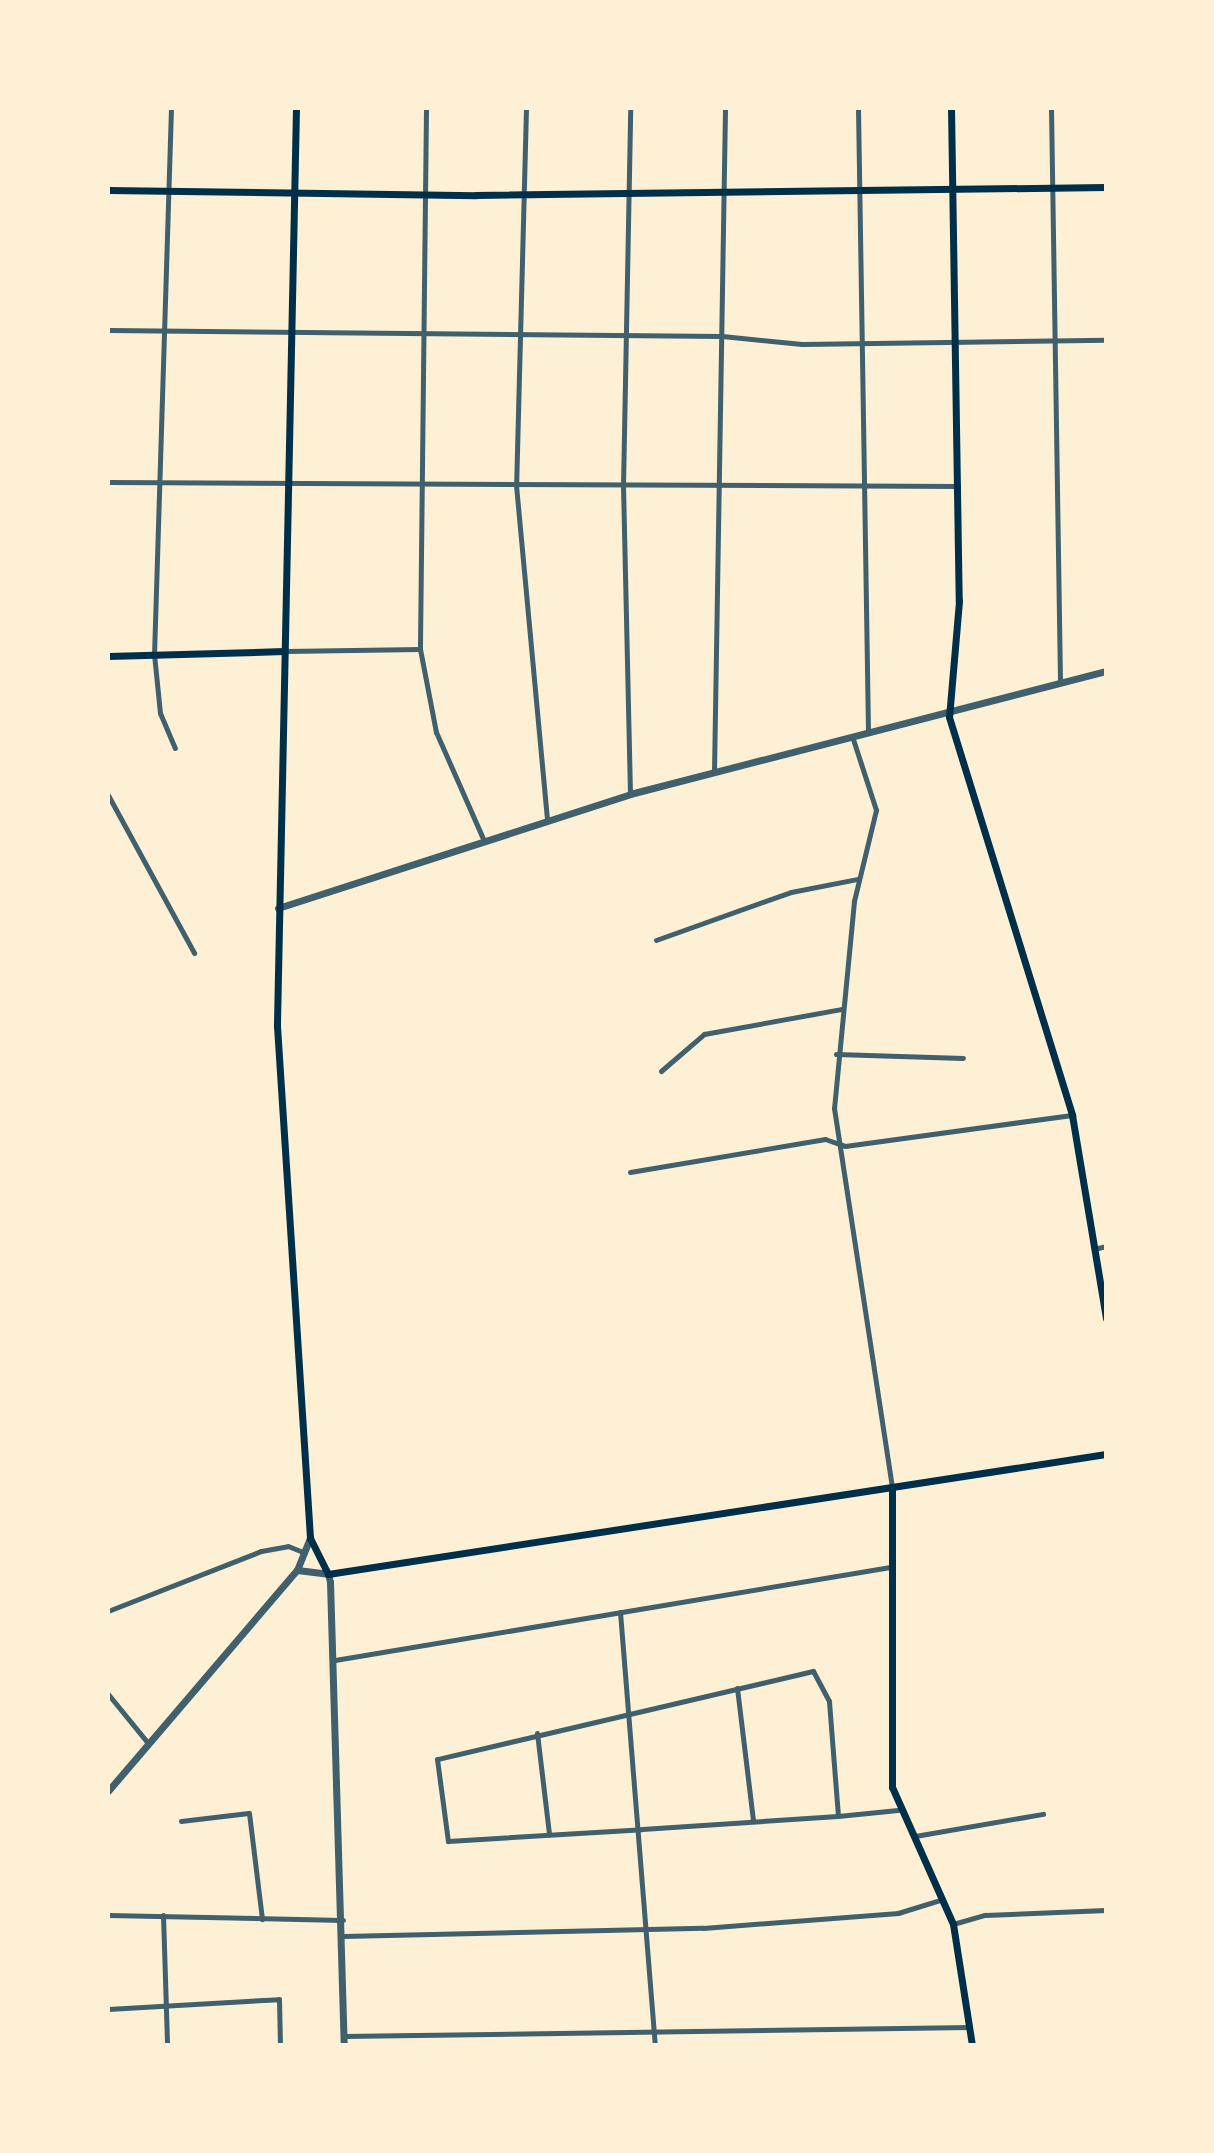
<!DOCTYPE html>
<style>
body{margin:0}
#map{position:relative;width:1214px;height:2153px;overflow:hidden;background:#fdf0d5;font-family:"DejaVu Sans",sans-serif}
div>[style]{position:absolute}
.minor>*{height:5px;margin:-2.5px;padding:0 2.5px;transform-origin:2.5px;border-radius:2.5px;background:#3f606c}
.tertiary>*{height:7px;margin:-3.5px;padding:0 3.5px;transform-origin:3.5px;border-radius:3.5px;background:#3f606c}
.secondary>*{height:7px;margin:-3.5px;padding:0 3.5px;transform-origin:3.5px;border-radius:3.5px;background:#003049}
span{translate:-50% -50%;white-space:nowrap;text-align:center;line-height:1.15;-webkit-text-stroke:6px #fdf0d5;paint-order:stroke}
.frame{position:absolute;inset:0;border:110px solid #fdf0d5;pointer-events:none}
</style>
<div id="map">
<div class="minor">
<div style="left:171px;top:108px;width:546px;rotate:91.78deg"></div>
<div style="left:154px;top:654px;width:59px;rotate:84.2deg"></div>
<div style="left:160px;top:713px;width:38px;rotate:67deg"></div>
<div style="left:426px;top:108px;width:541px;rotate:90.64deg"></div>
<div style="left:420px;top:649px;width:85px;rotate:79.1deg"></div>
<div style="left:436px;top:732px;width:119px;rotate:66.2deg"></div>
<div style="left:526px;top:108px;width:377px;rotate:91.5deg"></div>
<div style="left:516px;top:485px;width:335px;rotate:84.7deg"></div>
<div style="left:858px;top:108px;width:623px;rotate:89.08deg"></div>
<div style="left:1051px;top:108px;width:573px;rotate:89.1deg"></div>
<div style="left:108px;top:330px;width:614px;rotate:0.56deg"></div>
<div style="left:722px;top:336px;width:80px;rotate:5.7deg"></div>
<div style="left:802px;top:344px;width:304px;rotate:-0.8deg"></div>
<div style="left:108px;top:482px;width:850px;rotate:0.27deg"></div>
<div style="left:285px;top:651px;width:135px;rotate:-0.8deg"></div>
<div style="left:852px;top:736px;width:78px;rotate:72deg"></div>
<div style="left:876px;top:810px;width:94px;rotate:103.6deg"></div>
<div style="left:854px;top:901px;width:208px;rotate:95.5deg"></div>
<div style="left:834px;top:1108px;width:383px;rotate:81.3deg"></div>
<div style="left:714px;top:772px;width:664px;rotate:-89.05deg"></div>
<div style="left:630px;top:794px;width:308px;rotate:-91.3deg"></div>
<div style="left:623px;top:486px;width:378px;rotate:-88.9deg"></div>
<div style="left:108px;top:795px;width:180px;rotate:61.4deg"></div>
<div style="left:656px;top:940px;width:143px;rotate:-19.6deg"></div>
<div style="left:791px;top:892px;width:67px;rotate:-11.1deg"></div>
<div style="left:836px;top:1054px;width:127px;rotate:1.8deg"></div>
<div style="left:661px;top:1071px;width:57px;rotate:-40.7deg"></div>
<div style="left:704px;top:1034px;width:139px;rotate:-10.3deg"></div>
<div style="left:630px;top:1172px;width:198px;rotate:-9.6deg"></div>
<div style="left:825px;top:1139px;width:21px;rotate:19deg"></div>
<div style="left:845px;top:1146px;width:229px;rotate:-7.8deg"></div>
<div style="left:1098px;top:1248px;width:8px;rotate:-14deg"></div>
<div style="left:108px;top:1611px;width:164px;rotate:-21.4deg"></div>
<div style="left:261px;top:1551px;width:27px;rotate:-10deg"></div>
<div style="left:288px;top:1546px;width:18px;rotate:22deg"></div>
<div style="left:620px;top:1612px;width:434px;rotate:85.4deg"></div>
<div style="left:335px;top:1660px;width:563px;rotate:-9.51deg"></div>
<div style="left:737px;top:1688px;width:134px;rotate:83.1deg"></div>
<div style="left:108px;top:1694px;width:63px;rotate:50.8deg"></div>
<div style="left:537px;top:1733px;width:102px;rotate:83.2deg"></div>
<div style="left:838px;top:1816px;width:115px;rotate:-94.5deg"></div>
<div style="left:829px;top:1701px;width:34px;rotate:-118deg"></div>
<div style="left:813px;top:1671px;width:386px;rotate:166.8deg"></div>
<div style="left:437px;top:1759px;width:83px;rotate:82.4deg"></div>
<div style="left:448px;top:1841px;width:194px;rotate:-3.5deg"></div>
<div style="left:642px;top:1829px;width:196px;rotate:-3.8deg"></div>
<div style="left:838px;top:1816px;width:60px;rotate:-5.7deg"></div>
<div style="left:181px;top:1821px;width:68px;rotate:-6.7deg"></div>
<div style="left:249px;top:1813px;width:107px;rotate:83deg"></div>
<div style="left:915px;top:1836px;width:130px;rotate:-9.8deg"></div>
<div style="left:108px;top:1915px;width:235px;rotate:1.2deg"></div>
<div style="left:163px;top:1915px;width:130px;rotate:88.2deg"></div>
<div style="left:953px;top:1924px;width:33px;rotate:-16deg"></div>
<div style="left:985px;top:1915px;width:121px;rotate:-2.4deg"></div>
<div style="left:343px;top:1936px;width:360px;rotate:-1.3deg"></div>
<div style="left:703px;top:1928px;width:196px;rotate:-4.4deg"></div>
<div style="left:898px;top:1913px;width:47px;rotate:-17.3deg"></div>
<div style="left:108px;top:2009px;width:171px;rotate:-3.3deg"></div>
<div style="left:279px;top:1999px;width:46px;rotate:88.8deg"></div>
<div style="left:344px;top:2036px;width:626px;rotate:-0.82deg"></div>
</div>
<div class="tertiary">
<div style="left:278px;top:908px;width:370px;rotate:-17.9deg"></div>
<div style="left:630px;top:794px;width:492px;rotate:-14.5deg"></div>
<div style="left:297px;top:1570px;width:31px;rotate:7deg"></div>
<div style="left:328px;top:1574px;width:8px;rotate:76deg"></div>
<div style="left:330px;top:1582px;width:463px;rotate:88.3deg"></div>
<div style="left:108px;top:1791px;width:291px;rotate:-49.5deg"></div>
<div style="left:297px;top:1570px;width:35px;rotate:-68deg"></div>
</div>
<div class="secondary">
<div style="left:296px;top:108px;width:918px;rotate:91.19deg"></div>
<div style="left:277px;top:1026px;width:513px;rotate:86.31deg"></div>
<div style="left:310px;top:1538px;width:40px;rotate:63.4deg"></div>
<div style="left:328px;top:1574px;width:787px;rotate:-8.77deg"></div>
<div style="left:951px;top:108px;width:493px;rotate:89.1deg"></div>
<div style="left:959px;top:601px;width:116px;rotate:94.9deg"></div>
<div style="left:949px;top:717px;width:417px;rotate:72.8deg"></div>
<div style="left:1072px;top:1115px;width:206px;rotate:80.5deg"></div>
<div style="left:108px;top:190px;width:368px;rotate:0.8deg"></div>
<div style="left:476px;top:195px;width:630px;rotate:-0.73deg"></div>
<div style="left:108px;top:656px;width:176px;rotate:-1.6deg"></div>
<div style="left:892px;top:1487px;width:300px;rotate:90deg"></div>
<div style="left:892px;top:1787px;width:150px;rotate:66deg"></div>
<div style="left:953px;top:1924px;width:122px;rotate:81.1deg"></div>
</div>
<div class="frame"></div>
</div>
